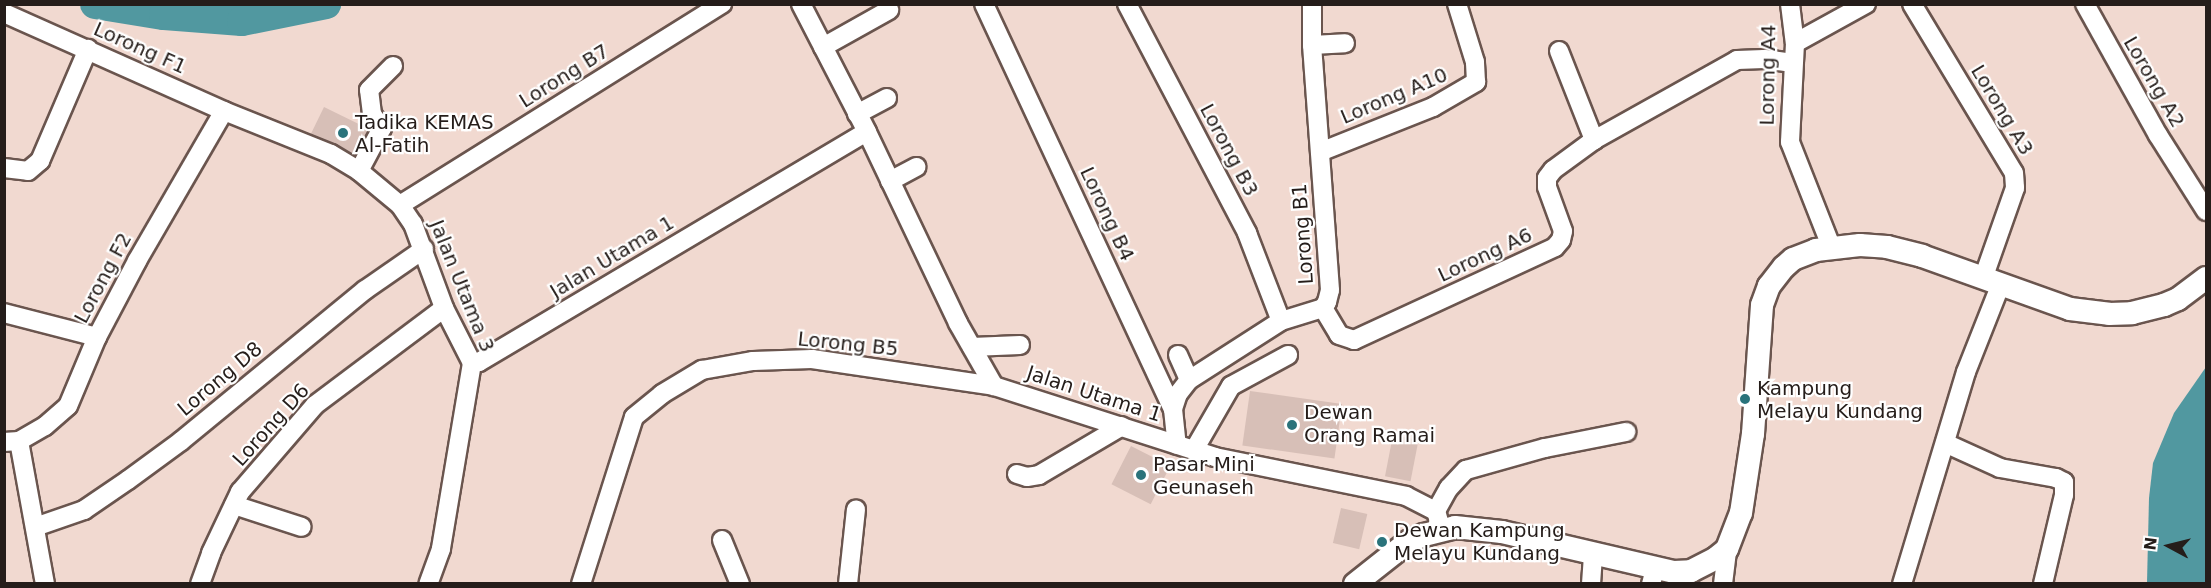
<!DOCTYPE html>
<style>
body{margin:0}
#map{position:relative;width:2211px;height:588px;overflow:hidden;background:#f1d9d0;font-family:"DejaVu Sans",sans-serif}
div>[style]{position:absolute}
.water>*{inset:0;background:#5198a0}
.river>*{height:30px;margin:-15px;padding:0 15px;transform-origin:15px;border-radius:15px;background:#5198a0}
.building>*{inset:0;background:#d7bfb7;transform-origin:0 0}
.roads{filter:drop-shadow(2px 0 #6a554e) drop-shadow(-2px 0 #6a554e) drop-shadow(0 2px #6a554e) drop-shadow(0 -2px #6a554e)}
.minor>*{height:18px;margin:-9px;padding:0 9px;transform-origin:9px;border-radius:9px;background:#fff}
.major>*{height:22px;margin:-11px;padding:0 11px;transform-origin:11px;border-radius:11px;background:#fff}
.dots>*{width:16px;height:16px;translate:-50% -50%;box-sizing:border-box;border:3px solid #fff;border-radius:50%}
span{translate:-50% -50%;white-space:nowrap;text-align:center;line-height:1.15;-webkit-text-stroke:4.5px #fff;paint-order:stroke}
.street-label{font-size:20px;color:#251d1a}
.poi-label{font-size:20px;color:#251d1a}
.left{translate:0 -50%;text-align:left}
.frame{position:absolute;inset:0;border:6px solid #251d1a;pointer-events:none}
.north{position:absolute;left:2139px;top:516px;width:60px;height:60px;-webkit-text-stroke:4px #fff;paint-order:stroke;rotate:277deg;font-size:16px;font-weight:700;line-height:24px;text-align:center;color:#251d1a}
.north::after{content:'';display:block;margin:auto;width:21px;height:27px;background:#251d1a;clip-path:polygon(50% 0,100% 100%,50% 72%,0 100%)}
</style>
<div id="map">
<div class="water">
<div style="clip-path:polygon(2206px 367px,2206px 583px,2147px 583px,2149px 498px,2153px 463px,2174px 413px)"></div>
</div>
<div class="river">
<div style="left:95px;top:4px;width:70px;rotate:9.1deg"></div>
<div style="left:164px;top:15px;width:78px;rotate:4.4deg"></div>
<div style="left:242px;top:21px;width:86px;rotate:-11.4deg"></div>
</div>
<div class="building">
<div style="left:324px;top:107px;width:50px;height:30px;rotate:26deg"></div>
<div style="left:1250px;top:391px;width:93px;height:55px;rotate:8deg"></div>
<div style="left:1393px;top:435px;width:26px;height:42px;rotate:11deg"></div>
<div style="left:1131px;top:446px;width:44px;height:43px;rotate:27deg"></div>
<div style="left:1341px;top:508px;width:27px;height:36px;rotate:13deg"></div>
</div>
<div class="roads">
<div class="minor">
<div style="left:801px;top:4px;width:144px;rotate:62.7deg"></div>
<div style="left:867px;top:132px;width:212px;rotate:64.5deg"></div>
<div style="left:958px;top:323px;width:73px;rotate:60.3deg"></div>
<div style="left:994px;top:386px;width:232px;rotate:17.8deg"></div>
<div style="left:1215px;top:457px;width:195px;rotate:11.5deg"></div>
<div style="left:1406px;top:496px;width:34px;rotate:27deg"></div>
<div style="left:1436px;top:511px;width:19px;rotate:74deg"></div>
<div style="left:984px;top:4px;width:447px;rotate:65deg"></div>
<div style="left:1173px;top:409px;width:36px;rotate:84deg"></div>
<div style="left:1127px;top:4px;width:259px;rotate:62.3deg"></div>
<div style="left:1247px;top:233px;width:94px;rotate:68.9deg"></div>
<div style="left:1790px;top:4px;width:39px;rotate:83deg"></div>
<div style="left:1795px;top:43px;width:99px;rotate:92.9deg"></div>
<div style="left:1790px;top:142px;width:112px;rotate:68.5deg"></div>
<div style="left:1912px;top:4px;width:197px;rotate:58.9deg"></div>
<div style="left:2014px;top:173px;width:15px;rotate:86deg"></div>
<div style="left:2015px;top:188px;width:96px;rotate:109.4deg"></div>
<div style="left:2085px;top:4px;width:150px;rotate:60.9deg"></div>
<div style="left:2158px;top:135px;width:90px;rotate:57.7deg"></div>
<div style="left:4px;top:13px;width:241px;rotate:24deg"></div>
<div style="left:224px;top:111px;width:115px;rotate:21.9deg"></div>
<div style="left:331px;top:154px;width:33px;rotate:31deg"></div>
<div style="left:359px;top:171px;width:53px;rotate:39.7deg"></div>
<div style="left:400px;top:205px;width:23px;rotate:56deg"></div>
<div style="left:413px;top:224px;width:90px;rotate:69.7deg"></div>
<div style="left:444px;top:308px;width:62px;rotate:63deg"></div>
<div style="left:472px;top:363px;width:189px;rotate:99.5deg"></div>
<div style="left:441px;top:549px;width:37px;rotate:110deg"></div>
<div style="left:1795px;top:43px;width:81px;rotate:-28.8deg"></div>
<div style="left:1312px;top:45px;width:33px;rotate:-3deg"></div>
<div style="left:823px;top:47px;width:76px;rotate:-29.3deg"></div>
<div style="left:1559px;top:51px;width:96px;rotate:68.5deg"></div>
<div style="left:857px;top:114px;width:34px;rotate:-28deg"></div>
<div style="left:1320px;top:152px;width:122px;rotate:-21.7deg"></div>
<div style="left:1433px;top:107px;width:50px;rotate:-30.2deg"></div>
<div style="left:1476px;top:82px;width:20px;rotate:-93deg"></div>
<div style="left:1475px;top:62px;width:61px;rotate:-107.2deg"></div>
<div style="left:4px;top:168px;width:24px;rotate:7deg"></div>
<div style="left:28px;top:171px;width:16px;rotate:-40deg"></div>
<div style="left:40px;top:161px;width:122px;rotate:-66.8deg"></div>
<div style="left:359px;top:171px;width:49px;rotate:-61.9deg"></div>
<div style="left:382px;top:128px;width:17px;rotate:-126deg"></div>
<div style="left:372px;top:114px;width:24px;rotate:-97deg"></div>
<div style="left:369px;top:90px;width:34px;rotate:-45deg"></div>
<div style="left:890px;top:181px;width:30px;rotate:-28deg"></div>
<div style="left:400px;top:205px;width:380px;rotate:-32deg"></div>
<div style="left:1323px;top:308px;width:31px;rotate:59deg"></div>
<div style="left:1339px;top:335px;width:16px;rotate:18deg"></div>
<div style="left:1354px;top:340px;width:221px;rotate:-24.8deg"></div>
<div style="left:1555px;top:247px;width:9px;rotate:-49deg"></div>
<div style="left:1561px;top:240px;width:9px;rotate:-77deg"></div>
<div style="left:1563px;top:231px;width:47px;rotate:-110deg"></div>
<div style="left:1547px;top:187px;width:9px;rotate:-90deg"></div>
<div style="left:1547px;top:178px;width:10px;rotate:-53deg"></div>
<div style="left:1553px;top:170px;width:51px;rotate:-36.2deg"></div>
<div style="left:1594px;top:140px;width:164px;rotate:-29.2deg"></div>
<div style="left:1737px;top:60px;width:27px;rotate:-2deg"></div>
<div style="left:1764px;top:59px;width:29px;rotate:8deg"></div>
<div style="left:4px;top:313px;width:96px;rotate:14.5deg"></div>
<div style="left:972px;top:347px;width:48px;rotate:-2.4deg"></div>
<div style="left:1178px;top:355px;width:27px;rotate:66deg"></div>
<div style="left:472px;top:363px;width:7px;rotate:-8deg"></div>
<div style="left:479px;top:362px;width:451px;rotate:-30.7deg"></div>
<div style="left:1173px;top:409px;width:16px;rotate:-72deg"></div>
<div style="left:1178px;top:394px;width:18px;rotate:-52deg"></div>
<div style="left:1189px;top:380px;width:109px;rotate:-32.7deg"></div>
<div style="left:1281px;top:321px;width:44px;rotate:-17.2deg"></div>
<div style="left:1323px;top:308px;width:7px;rotate:-56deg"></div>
<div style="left:1327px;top:302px;width:12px;rotate:-76deg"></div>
<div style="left:1330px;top:290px;width:246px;rotate:-94.2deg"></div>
<div style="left:1312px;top:45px;width:41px;rotate:-90deg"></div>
<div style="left:19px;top:441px;width:145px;rotate:79.7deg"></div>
<div style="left:4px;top:442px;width:15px;rotate:-4deg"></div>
<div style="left:19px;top:441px;width:30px;rotate:-30deg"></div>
<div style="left:45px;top:426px;width:30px;rotate:-41deg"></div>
<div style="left:68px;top:406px;width:75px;rotate:-67.2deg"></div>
<div style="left:97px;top:337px;width:86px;rotate:-62.2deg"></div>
<div style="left:137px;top:261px;width:173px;rotate:-59.9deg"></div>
<div style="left:1945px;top:443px;width:60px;rotate:24.4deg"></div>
<div style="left:2000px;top:468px;width:57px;rotate:10.1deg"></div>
<div style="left:2056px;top:478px;width:9px;rotate:27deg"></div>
<div style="left:2064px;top:482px;width:13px;rotate:90deg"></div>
<div style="left:2064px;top:495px;width:91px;rotate:103.3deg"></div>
<div style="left:1194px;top:450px;width:74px;rotate:-60deg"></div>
<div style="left:1231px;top:386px;width:65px;rotate:-28.5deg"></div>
<div style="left:1017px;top:474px;width:10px;rotate:17deg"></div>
<div style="left:1027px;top:477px;width:12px;rotate:-9deg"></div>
<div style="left:1039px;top:475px;width:96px;rotate:-30.6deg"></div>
<div style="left:234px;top:505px;width:71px;rotate:17.9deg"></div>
<div style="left:1436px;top:511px;width:26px;rotate:-61deg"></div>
<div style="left:1449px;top:488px;width:25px;rotate:-47deg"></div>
<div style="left:1466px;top:470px;width:82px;rotate:-15.6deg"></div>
<div style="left:1545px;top:448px;width:83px;rotate:-11.2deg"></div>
<div style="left:35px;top:527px;width:52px;rotate:-19.1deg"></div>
<div style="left:84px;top:510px;width:53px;rotate:-34.3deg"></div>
<div style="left:128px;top:480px;width:66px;rotate:-36.3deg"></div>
<div style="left:181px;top:441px;width:238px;rotate:-39.4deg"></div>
<div style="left:365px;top:290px;width:72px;rotate:-34.8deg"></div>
<div style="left:722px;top:540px;width:48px;rotate:67.8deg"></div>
<div style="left:200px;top:584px;width:33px;rotate:-70deg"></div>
<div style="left:211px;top:553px;width:68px;rotate:-64.6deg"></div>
<div style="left:240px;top:492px;width:115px;rotate:-49.2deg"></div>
<div style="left:315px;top:405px;width:161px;rotate:-36.9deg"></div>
<div style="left:581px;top:584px;width:175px;rotate:-72.4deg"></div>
<div style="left:634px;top:417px;width:36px;rotate:-39deg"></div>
<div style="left:662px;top:394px;width:47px;rotate:-31deg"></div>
<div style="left:702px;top:370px;width:52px;rotate:-10deg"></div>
<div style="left:753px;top:361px;width:59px;rotate:-1.9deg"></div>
<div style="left:812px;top:359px;width:184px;rotate:8.4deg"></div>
<div style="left:848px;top:584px;width:75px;rotate:-83.9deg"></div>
<div style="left:1591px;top:584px;width:30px;rotate:-86deg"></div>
<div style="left:1651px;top:584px;width:16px;rotate:-75deg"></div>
<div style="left:1723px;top:584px;width:35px;rotate:-83deg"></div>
<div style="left:1902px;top:584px;width:221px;rotate:-73.2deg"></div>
<div style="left:1966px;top:372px;width:92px;rotate:-68.4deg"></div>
</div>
<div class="major">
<div style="left:1355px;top:584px;width:68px;rotate:-38.4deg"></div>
<div style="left:1408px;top:542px;width:17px;rotate:-24deg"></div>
<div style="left:1424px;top:535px;width:32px;rotate:-14deg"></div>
<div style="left:1455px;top:527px;width:47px;rotate:6.1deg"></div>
<div style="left:1502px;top:532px;width:177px;rotate:13.1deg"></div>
<div style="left:1674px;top:572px;width:17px;rotate:-3deg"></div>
<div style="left:1691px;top:571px;width:28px;rotate:-27deg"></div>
<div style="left:1716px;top:558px;width:14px;rotate:-39deg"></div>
<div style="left:1727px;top:549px;width:39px;rotate:-69deg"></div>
<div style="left:1741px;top:513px;width:80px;rotate:-81.4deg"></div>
<div style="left:1753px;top:434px;width:129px;rotate:-86deg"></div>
<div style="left:1762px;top:305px;width:20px;rotate:-70deg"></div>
<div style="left:1769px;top:286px;width:24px;rotate:-52deg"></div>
<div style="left:1784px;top:267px;width:12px;rotate:-42deg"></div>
<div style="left:1793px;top:259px;width:25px;rotate:-21deg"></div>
<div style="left:1816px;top:250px;width:44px;rotate:-6.5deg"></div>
<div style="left:1860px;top:245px;width:27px;rotate:4deg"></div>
<div style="left:1887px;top:247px;width:36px;rotate:14deg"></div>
<div style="left:1922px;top:256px;width:157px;rotate:19.7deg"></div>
<div style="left:2070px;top:309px;width:39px;rotate:7deg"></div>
<div style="left:2109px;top:314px;width:23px;rotate:-2deg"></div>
<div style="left:2132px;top:313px;width:33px;rotate:-14deg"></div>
<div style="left:2164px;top:305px;width:15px;rotate:-23deg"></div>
<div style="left:2178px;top:299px;width:35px;rotate:-37deg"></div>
</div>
</div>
<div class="dots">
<div style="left:343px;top:133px;background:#2a737b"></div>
<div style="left:1745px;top:399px;background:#2a737b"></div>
<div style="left:1292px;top:425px;background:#2a737b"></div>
<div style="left:1141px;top:475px;background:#2a737b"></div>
<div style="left:1382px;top:542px;background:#2a737b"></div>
</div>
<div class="street-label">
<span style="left:140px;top:48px;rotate:24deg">Lorong F1</span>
<span style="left:1768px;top:75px;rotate:-89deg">Lorong A4</span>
<span style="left:564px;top:76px;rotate:-32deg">Lorong B7</span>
<span style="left:2154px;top:82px;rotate:60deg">Lorong A2</span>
<span style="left:1394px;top:96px;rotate:-23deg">Lorong A10</span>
<span style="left:2002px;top:110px;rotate:59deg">Lorong A3</span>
<span style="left:1229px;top:150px;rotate:62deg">Lorong B3</span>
<span style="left:1107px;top:214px;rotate:65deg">Lorong B4</span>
<span style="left:1303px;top:234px;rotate:-94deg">Lorong B1</span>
<span style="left:1485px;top:255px;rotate:-25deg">Lorong A6</span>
<span style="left:612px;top:257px;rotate:-31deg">Jalan Utama 1</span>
<span style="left:103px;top:278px;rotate:-62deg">Lorong F2</span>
<span style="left:462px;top:286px;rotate:68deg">Jalan Utama 3</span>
<span style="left:848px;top:344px;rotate:6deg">Lorong B5</span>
<span style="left:220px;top:379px;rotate:-40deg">Lorong D8</span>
<span style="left:1094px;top:394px;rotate:18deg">Jalan Utama 1</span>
<span style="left:271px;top:425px;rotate:-48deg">Lorong D6</span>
</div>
<div class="poi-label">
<span class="left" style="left:355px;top:134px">Tadika KEMAS<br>Al-Fatih</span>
<span class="left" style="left:1757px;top:400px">Kampung<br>Melayu Kundang</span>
<span class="left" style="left:1304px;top:424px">Dewan<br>Orang Ramai</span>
<span class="left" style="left:1153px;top:476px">Pasar Mini<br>Geunaseh</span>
<span class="left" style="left:1394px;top:542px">Dewan Kampung<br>Melayu Kundang</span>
</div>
<div class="frame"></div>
<div class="north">N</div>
</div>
